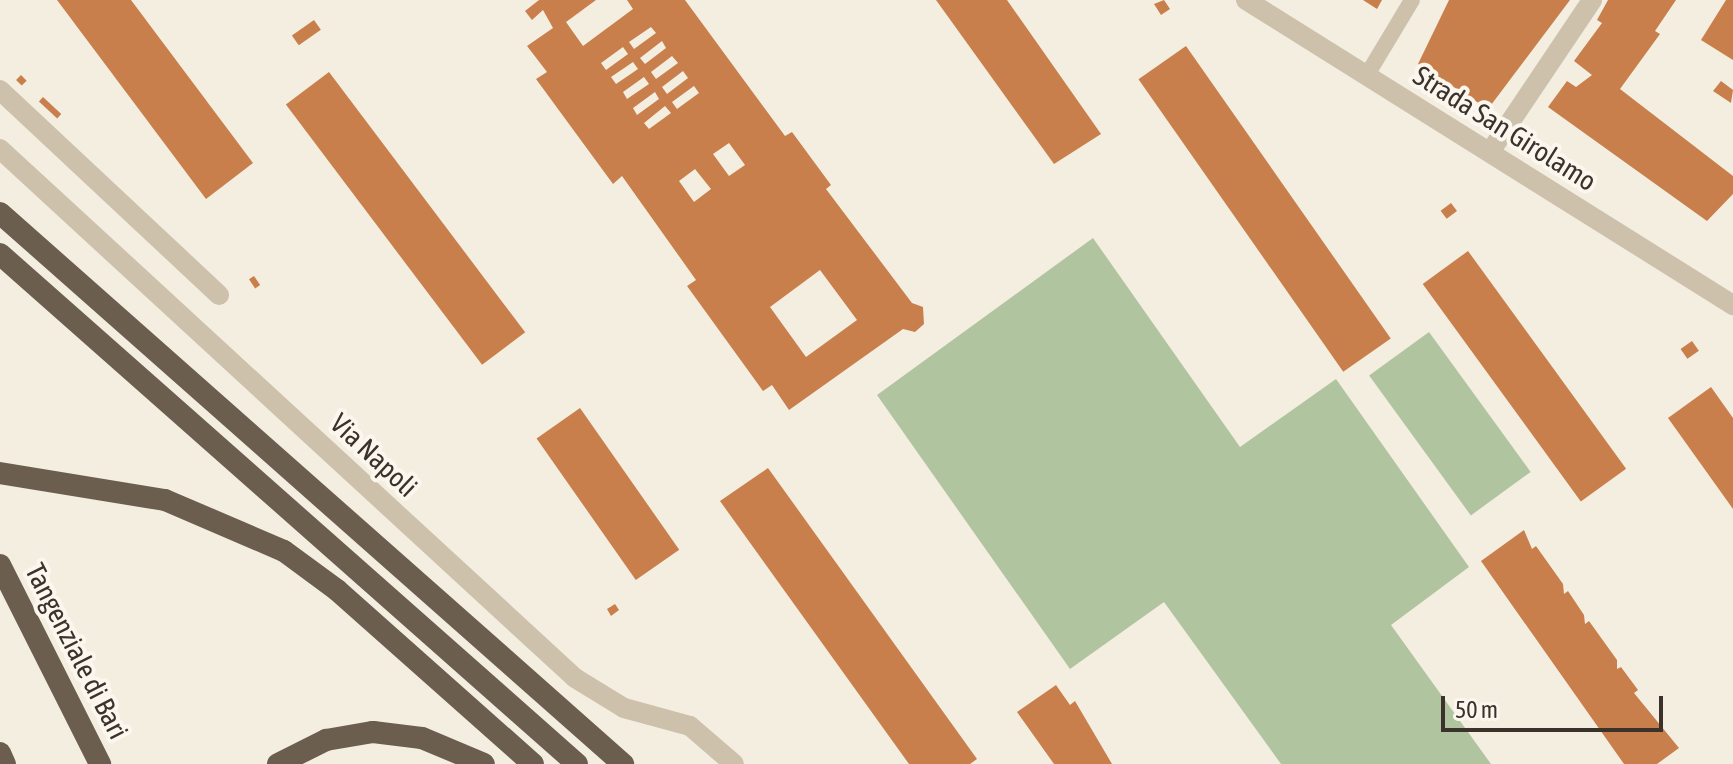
<!DOCTYPE html>
<style>
body{margin:0}
#map{position:relative;width:1733px;height:764px;overflow:hidden;background:#f4eee1;font-family:"Asap Condensed",sans-serif}
div>[style]{position:absolute}
.green>*{inset:0;background:#b1c4a0;transform-origin:0 0}
.building>*{inset:0;background:#c87f4b;transform-origin:0 0}
.service>*{height:16px;margin:-8px;padding:0 8px;transform-origin:8px;border-radius:8px;background:#cdc1ac}
.minor>*{height:20px;margin:-10px;padding:0 10px;transform-origin:10px;border-radius:10px;background:#cdc1ac}
.trunk>*{height:22px;margin:-11px;padding:0 11px;transform-origin:11px;border-radius:11px;background:#6c5e4f}
span{translate:-50% -50%;white-space:nowrap;text-align:center;line-height:1.15;-webkit-text-stroke:8px #fbf7ee;paint-order:stroke}
.street-label{font-size:28px;color:#3b332b}
.scale{position:absolute;left:1441px;top:696px;width:222px;height:36px;box-sizing:border-box;border:4px solid #3b332b;border-top:0;padding-left:10px;font-size:24px;line-height:28px;white-space:nowrap;color:#3b332b;-webkit-text-stroke:6px #fbf7ee;paint-order:stroke}
</style>
<div id="map">
<div class="green">
<div style="clip-path:polygon(1093px 238px,1240px 447px,1336px 379px,1469px 567px,1391px 625px,1491px 764px,1281px 764px,1164px 602px,1070px 669px,877px 395px)"></div>
<div style="left:1429px;top:332px;width:173px;height:74px;rotate:54deg"></div>
</div>
<div class="building">
<div style="clip-path:polygon(57px 0,131px 0,253px 163px,206px 199px)"></div>
<div style="clip-path:polygon(evenodd,539px 0,596px 0,566px 22px,583px 46px,633px 9px,627px 0,685px 0,785px 136px,792px 132px,831px 185px,826px 189px,912px 303px,923px 307px,924px 324px,915px 332px,903px 329px,789px 410px,772px 385px,763px 391px,687px 286px,696px 280px,622px 176px,613px 184px,536px 79px,547px 72px,527px 46px,553px 28px,543px 10px,532px 20px,525px 11px,539px 0,651px 27px,656px 33px,634px 49px,629px 42px,651px 27px,539px 0,662px 41px,666px 48px,645px 64px,640px 58px,662px 41px,539px 0,623px 47px,628px 54px,606px 70px,601px 63px,623px 47px,539px 0,672px 56px,678px 63px,656px 79px,651px 72px,672px 56px,539px 0,633px 62px,638px 69px,616px 84px,611px 77px,633px 62px,539px 0,683px 71px,688px 78px,667px 94px,662px 87px,683px 71px,539px 0,644px 77px,649px 84px,627px 99px,623px 92px,644px 77px,539px 0,694px 86px,699px 93px,677px 109px,672px 102px,694px 86px,539px 0,655px 92px,659px 99px,637px 115px,633px 108px,655px 92px,539px 0,665px 106px,671px 113px,649px 129px,644px 123px,665px 106px,539px 0,729px 143px,745px 165px,729px 176px,713px 154px,729px 143px,539px 0,695px 169px,711px 189px,694px 202px,679px 181px,695px 169px,539px 0,820px 270px,857px 320px,806px 357px,770px 307px,820px 270px)"></div>
<div style="clip-path:polygon(936px 0,1007px 0,1101px 134px,1054px 164px)"></div>
<div style="clip-path:polygon(1164px 0,1170px 9px,1161px 15px,1154px 4px)"></div>
<div style="clip-path:polygon(1363px 0,1382px 0,1377px 9px)"></div>
<div style="clip-path:polygon(1449px 0,1570px 0,1488px 109px,1418px 64px)"></div>
<div style="clip-path:polygon(1608px 0,1676px 0,1655px 31px,1660px 34px,1620px 89px,1733px 176px,1733px 194px,1707px 221px,1548px 107px,1567px 81px,1576px 87px,1592px 75px,1574px 61px,1602px 23px,1597px 20px)"></div>
<div style="clip-path:polygon(1726px 0,1733px 0,1733px 60px,1701px 40px)"></div>
<div style="left:314px;top:20px;width:12px;height:27px;rotate:55deg"></div>
<div style="left:1186px;top:46px;width:357px;height:58px;rotate:55deg"></div>
<div style="left:329px;top:72px;width:326px;height:54px;rotate:53deg"></div>
<div style="left:21px;top:75px;width:8px;height:7px;rotate:45deg"></div>
<div style="clip-path:polygon(1721px 81px,1733px 90px,1731px 103px,1713px 91px)"></div>
<div style="left:43px;top:97px;width:25px;height:6px;rotate:43deg"></div>
<div style="left:1451px;top:203px;width:10px;height:13px;rotate:53deg"></div>
<div style="left:1468px;top:251px;width:269px;height:56px;rotate:54deg"></div>
<div style="left:254px;top:276px;width:11px;height:6px;rotate:56deg"></div>
<div style="left:1692px;top:341px;width:12px;height:14px;rotate:55deg"></div>
<div style="clip-path:polygon(1711px 387px,1733px 418px,1733px 509px,1668px 418px)"></div>
<div style="left:580px;top:408px;width:173px;height:53px;rotate:55deg"></div>
<div style="clip-path:polygon(768px 468px,977px 759px,970px 764px,909px 764px,720px 501px)"></div>
<div style="clip-path:polygon(1524px 530px,1532px 549px,1536px 546px,1563px 584px,1564px 594px,1568px 591px,1584px 615px,1585px 624px,1589px 621px,1617px 660px,1617px 669px,1621px 667px,1638px 690px,1634px 693px,1679px 748px,1657px 764px,1624px 764px,1481px 561px)"></div>
<div style="clip-path:polygon(615px 604px,619px 610px,611px 616px,607px 609px)"></div>
<div style="clip-path:polygon(1056px 685px,1070px 705px,1075px 701px,1112px 764px,1054px 764px,1017px 712px)"></div>
</div>
<div class="service">
<div style="left:1367px;top:75px;width:87px;rotate:-59deg"></div>
</div>
<div class="minor">
<div style="left:1246px;top:0;width:575px;rotate:32.06deg"></div>
<div style="left:0;top:90px;width:300px;rotate:43.1deg"></div>
<div style="left:0;top:149px;width:781px;rotate:42.61deg"></div>
<div style="left:575px;top:678px;width:57px;rotate:31.5deg"></div>
<div style="left:624px;top:708px;width:68px;rotate:15.3deg"></div>
<div style="left:690px;top:726px;width:58px;rotate:40.8deg"></div>
<div style="left:1490px;top:152px;width:183px;rotate:-56.1deg"></div>
</div>
<div class="trunk">
<div style="left:0;top:213px;width:832px;rotate:41.49deg"></div>
<div style="left:0;top:254px;width:770px;rotate:41.47deg"></div>
<div style="left:0;top:473px;width:167px;rotate:9.3deg"></div>
<div style="left:165px;top:500px;width:129px;rotate:23.2deg"></div>
<div style="left:284px;top:551px;width:66px;rotate:36.3deg"></div>
<div style="left:337px;top:590px;width:262px;rotate:41.6deg"></div>
<div style="left:0;top:565px;width:223px;rotate:63.3deg"></div>
<div style="left:0;top:753px;width:12px;rotate:66deg"></div>
<div style="left:278px;top:764px;width:54px;rotate:-26.6deg"></div>
<div style="left:326px;top:740px;width:48px;rotate:-9.7deg"></div>
<div style="left:373px;top:732px;width:49px;rotate:7deg"></div>
<div style="left:422px;top:738px;width:67px;rotate:22.8deg"></div>
</div>
<div class="street-label">
<span style="left:1505px;top:128px;rotate:32deg">Strada San Girolamo</span>
<span style="left:374px;top:455px;rotate:43deg">Via Napoli</span>
<span style="left:77px;top:651px;rotate:63deg">Tangenziale di Bari</span>
</div>
<div class="scale">50 m</div>
</div>
